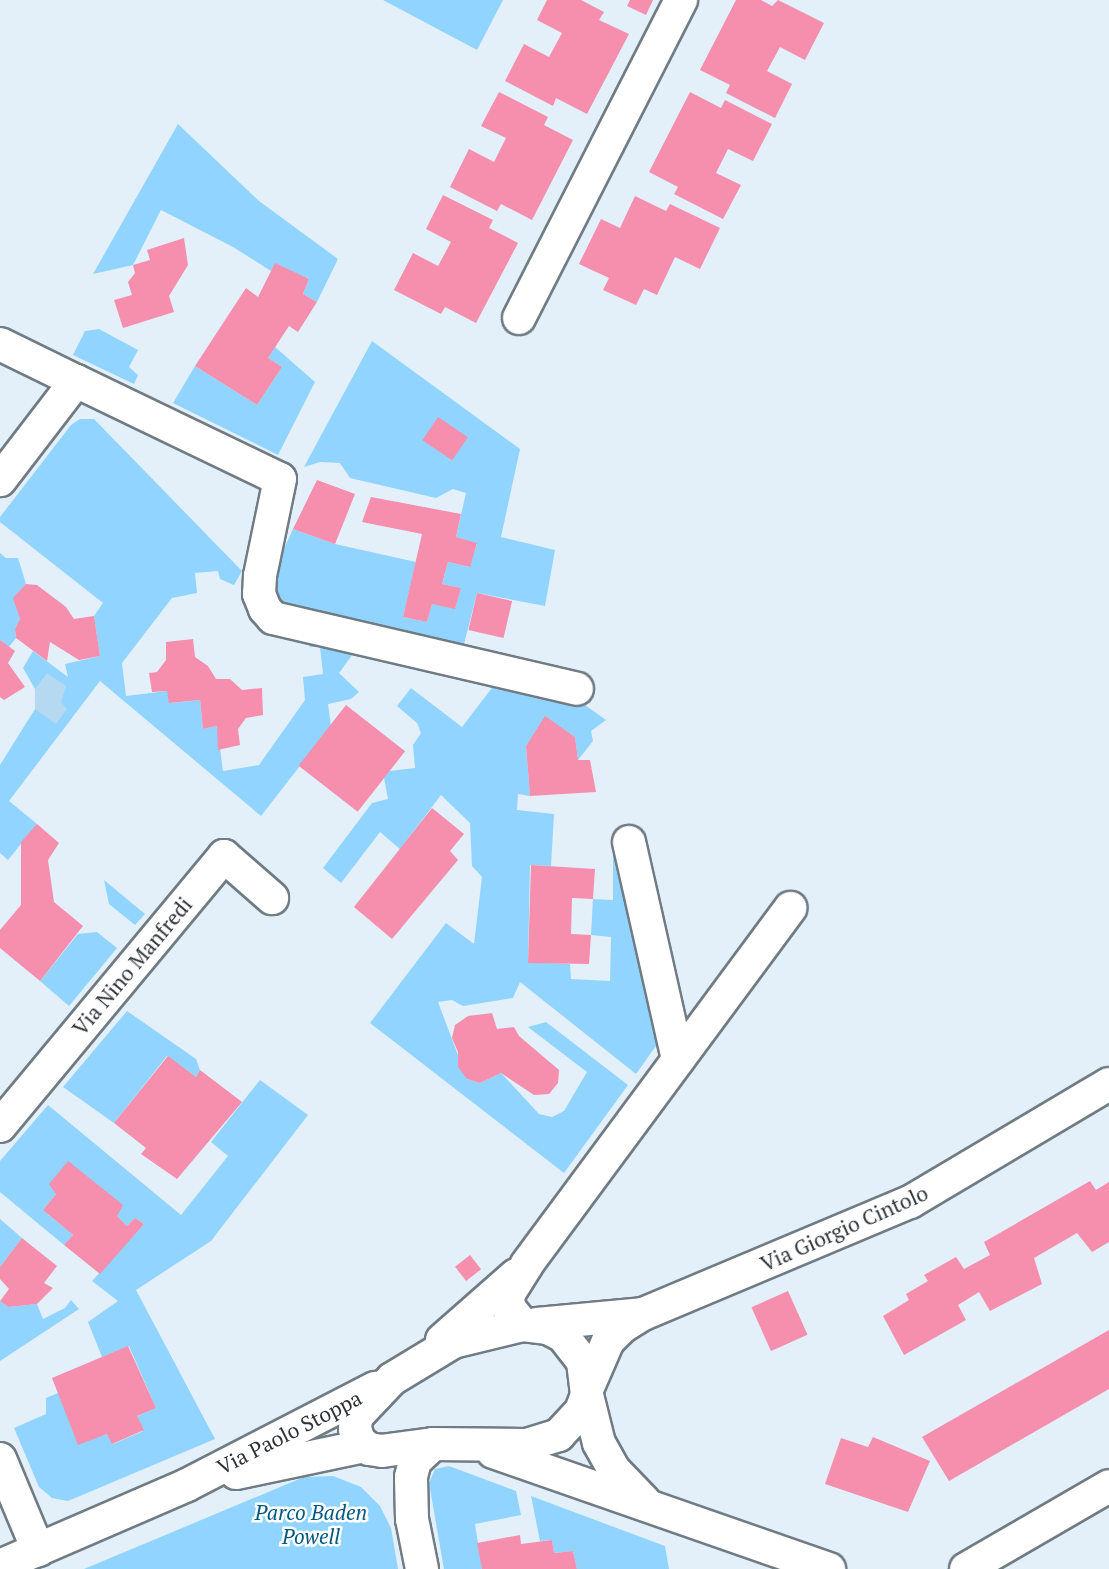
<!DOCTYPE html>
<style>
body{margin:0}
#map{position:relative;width:1109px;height:1569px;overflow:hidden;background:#e3f0f9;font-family:"PT Serif",serif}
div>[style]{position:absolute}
.green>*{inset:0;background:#91d4ff}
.water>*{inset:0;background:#b4d9f1}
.building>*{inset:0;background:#f68ead;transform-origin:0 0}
.roads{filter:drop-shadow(2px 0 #707b83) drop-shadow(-2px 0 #707b83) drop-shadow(0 2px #707b83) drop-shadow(0 -2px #707b83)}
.minor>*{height:32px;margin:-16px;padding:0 16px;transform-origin:16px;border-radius:16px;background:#fff}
span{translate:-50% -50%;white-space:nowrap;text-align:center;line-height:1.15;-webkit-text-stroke:5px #fff;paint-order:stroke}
.street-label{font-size:21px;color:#2e3337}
.park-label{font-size:21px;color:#015880;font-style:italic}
</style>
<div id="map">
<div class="green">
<div style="clip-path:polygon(383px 0,503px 0,477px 50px)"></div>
<div style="clip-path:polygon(178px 124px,259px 201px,338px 259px,317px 302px,303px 294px,309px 279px,275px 264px,271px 271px,233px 247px,161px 210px,133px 265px,93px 274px)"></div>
<div style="clip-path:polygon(99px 329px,138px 350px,129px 367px,138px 375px,134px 384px,73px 355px,85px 331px)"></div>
<div style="clip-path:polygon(372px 341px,520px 449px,501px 537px,555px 550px,545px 606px,477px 593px,462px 652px,282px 607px,273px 594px,272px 575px,293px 529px,335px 544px,416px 562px,403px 617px,427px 622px,432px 604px,455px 608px,461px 588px,442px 584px,448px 562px,469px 567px,477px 544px,456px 537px,466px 493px,453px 489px,436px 498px,350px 478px,340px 463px,320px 462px,304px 467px)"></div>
<div style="clip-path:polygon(275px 347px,315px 382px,278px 455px,173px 403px,195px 366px,257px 405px,282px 367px,268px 358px)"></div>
<div style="clip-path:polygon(80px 419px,94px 419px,242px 571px,234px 585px,220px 579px,218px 571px,195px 573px,197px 593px,172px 598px,122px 663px,126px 696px,167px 691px,170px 703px,200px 700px,203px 729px,217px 726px,223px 771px,259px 765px,305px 700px,303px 677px,323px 674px,320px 647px,310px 647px,299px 633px,358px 647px,339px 673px,359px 692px,351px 699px,328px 704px,331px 726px,261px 816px,100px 681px,9px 801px,37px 824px,8px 860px,0 853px,0 765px,35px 709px,35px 689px,23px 668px,33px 651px,68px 677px,65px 664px,100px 656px,94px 616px,103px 603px,0 522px,0 517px,71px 425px)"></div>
<div style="clip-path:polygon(0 553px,6px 558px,18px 558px,26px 584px,14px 598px,20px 619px,15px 629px,16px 638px,9px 647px,0 640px)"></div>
<div style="clip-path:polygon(498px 680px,575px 698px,606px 720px,591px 731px,593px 741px,578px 760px,575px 737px,545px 717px,526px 746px,530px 796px,518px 794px,517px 810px,554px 814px,551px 866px,530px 865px,528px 962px,570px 964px,571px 979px,610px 981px,611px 937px,591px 935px,593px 899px,613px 900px,613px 839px,661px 1039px,636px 1074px,520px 982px,513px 998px,463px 1006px,452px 1000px,438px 1002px,467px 1079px,480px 1083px,501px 1073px,539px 1114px,552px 1117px,564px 1111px,587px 1072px,528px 1027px,546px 1022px,628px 1085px,564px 1173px,370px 1023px,446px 923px,474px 944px,482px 877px,472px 866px,470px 823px,441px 795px,400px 849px,380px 832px,341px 883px,323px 868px,372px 803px,388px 799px,384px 778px,389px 771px,415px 768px,413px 745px,421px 733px,417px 723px,397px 706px,411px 688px,462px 727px)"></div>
<div style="clip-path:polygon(104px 880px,145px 914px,135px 925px,109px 904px)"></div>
<div style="clip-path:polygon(97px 932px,117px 948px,69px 1006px,40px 981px,78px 934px)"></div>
<div style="clip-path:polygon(127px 1011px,196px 1059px,200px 1070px,196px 1077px,167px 1056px,114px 1123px,63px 1087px)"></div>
<div style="clip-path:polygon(260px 1080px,308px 1115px,211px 1241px,136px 1290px,215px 1439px,68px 1501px,52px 1498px,39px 1487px,14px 1428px,46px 1414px,46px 1398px,58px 1393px,79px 1444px,107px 1434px,113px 1444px,143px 1431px,137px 1416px,156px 1408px,129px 1346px,102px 1357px,88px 1322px,118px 1301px,92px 1281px,144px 1224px,135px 1218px,127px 1226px,117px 1216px,56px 1194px,43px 1210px,73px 1235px,64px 1245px,0 1192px,0 1161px,48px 1105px,181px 1215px,228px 1156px,211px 1142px)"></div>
<div style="clip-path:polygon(0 1219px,22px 1238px,0 1267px)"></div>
<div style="clip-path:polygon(71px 1300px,79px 1309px,0 1361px,0 1301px,8px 1307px,37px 1304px,43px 1319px,65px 1308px)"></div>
<div style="clip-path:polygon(449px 1466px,516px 1491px,521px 1515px,475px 1524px,482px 1569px,444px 1569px,429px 1483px,435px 1469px)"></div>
<div style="clip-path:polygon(333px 1476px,361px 1487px,380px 1506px,391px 1528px,398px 1569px,84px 1569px,304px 1477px)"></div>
<div style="clip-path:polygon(531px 1496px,665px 1546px,669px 1569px,577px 1569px,573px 1551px,554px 1553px,552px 1540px,540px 1541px)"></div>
</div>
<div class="water">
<div style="clip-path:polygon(47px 673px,66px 686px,61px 702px,67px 709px,56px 724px,35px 709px,35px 689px)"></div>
</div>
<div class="building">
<div style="clip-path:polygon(547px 0,581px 0,604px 12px,599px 20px,629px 34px,587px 114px,556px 98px,553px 106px,505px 81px,524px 44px,549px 57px,562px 33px,537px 20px)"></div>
<div style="clip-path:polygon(630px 0,653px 0,646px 15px,627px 6px)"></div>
<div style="clip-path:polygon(736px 0,761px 0,772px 6px,778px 0,824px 23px,805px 60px,780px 47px,767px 71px,792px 84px,775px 118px,726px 93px,730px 85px,700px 70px)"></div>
<div style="clip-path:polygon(499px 92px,548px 117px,544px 125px,573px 140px,532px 220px,501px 204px,497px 211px,450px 187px,469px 149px,494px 162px,506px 138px,481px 126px)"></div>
<div style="clip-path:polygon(690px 92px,721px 108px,725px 100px,772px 124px,753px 161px,728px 149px,716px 173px,741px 185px,723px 219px,674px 194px,678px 187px,649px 172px)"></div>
<div style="clip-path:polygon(443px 195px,493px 220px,489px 228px,518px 243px,476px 323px,445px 307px,441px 314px,394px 290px,413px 253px,438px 266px,451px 242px,426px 229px)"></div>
<div style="clip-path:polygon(635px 196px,666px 211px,670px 204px,720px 228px,700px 269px,675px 257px,657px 295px,644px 289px,636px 305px,603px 290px,609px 278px,579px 264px,601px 219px,620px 228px)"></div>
<div style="clip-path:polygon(184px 238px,188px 265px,169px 296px,174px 312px,123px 328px,114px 300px,132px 295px,128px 282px,135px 273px,133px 265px,150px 260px,147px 250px)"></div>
<div style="clip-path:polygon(275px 263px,309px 279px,303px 294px,317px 302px,298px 332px,289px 326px,268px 358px,282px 367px,257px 405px,195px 366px,246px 288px,258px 297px)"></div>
<div style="left:438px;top:417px;width:36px;height:28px;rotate:34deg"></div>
<div style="clip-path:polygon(317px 480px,355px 494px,335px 544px,293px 529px)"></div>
<div style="clip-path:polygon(371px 497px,461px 514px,456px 537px,477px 543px,470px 567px,448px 562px,442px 584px,461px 588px,455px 609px,432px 604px,427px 622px,403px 617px,422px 534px,362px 522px)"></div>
<div style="clip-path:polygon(26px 584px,37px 585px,66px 607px,74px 619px,94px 616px,100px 656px,79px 660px,50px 642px,47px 661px,16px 638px,15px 629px,20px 619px,13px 598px)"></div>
<div style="left:477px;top:593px;width:36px;height:38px;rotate:13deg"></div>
<div style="clip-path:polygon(193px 639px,195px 657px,208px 666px,216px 679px,230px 679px,242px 690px,262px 688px,263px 715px,246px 718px,238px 729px,240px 745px,218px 750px,217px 726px,203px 729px,200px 700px,169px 703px,167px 691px,152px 692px,149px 673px,157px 672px,166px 660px,166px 642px)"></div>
<div style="clip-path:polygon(0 640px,15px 651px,8px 663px,25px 687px,4px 700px,0 697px)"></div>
<div style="left:346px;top:705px;width:75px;height:77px;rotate:38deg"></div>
<div style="clip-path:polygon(545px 716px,575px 737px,578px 760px,590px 760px,596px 792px,530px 796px,526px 746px)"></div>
<div style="clip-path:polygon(432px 808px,464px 834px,450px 851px,458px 860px,392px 939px,354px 907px)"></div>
<div style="clip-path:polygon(37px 824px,59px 843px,48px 860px,54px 902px,83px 926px,40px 981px,0 948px,0 930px,21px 905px,21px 842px)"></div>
<div style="clip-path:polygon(531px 865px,595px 869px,593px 899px,572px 898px,571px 934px,591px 935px,589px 964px,528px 963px)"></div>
<div style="clip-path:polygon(492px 1013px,497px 1029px,514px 1027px,519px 1036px,559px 1070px,558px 1083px,549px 1094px,534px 1095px,501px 1073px,480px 1083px,467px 1079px,458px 1067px,458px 1052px,452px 1038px,455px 1025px,468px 1016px)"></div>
<div style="clip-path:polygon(168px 1056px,196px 1077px,200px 1070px,242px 1102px,177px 1179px,141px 1154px,146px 1148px,114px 1123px)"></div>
<div style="clip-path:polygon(68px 1161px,123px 1205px,117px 1216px,127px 1226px,135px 1218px,144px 1224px,100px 1274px,64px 1245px,73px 1235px,43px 1210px,56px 1194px,49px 1184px)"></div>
<div style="clip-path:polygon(1090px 1181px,1096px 1190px,1109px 1182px,1109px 1242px,1092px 1252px,1077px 1233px,1034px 1258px,1042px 1284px,990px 1311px,979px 1292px,958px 1305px,966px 1320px,904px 1355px,883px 1316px,909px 1300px,906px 1294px,928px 1281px,924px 1275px,956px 1257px,964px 1269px,990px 1255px,984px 1242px)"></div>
<div style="clip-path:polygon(22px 1238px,57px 1266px,44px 1283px,53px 1288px,37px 1304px,8px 1307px,0 1301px,9px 1289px,0 1279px,0 1267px)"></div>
<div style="left:470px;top:1255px;width:18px;height:19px;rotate:52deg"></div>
<div style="left:788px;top:1291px;width:48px;height:40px;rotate:66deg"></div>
<div style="clip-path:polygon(1109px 1330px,1109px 1389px,949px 1481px,922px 1437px)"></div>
<div style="clip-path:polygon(128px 1346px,156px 1408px,137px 1416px,144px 1430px,112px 1444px,107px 1434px,78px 1445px,52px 1378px)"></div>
<div style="clip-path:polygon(873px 1437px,930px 1461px,908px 1512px,825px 1484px,841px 1438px,868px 1447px)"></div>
<div style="clip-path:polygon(520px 1535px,521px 1544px,552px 1540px,554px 1553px,573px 1551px,577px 1569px,482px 1569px,477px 1543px)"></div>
</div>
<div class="roads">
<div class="minor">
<div style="left:519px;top:318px;width:357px;rotate:-63deg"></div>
<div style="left:0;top:344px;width:85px;rotate:26deg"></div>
<div style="left:76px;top:381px;width:125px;rotate:127.5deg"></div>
<div style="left:76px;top:381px;width:226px;rotate:25.7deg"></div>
<div style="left:280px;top:479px;width:99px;rotate:101.7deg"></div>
<div style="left:260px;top:576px;width:18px;rotate:93deg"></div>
<div style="left:259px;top:594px;width:16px;rotate:68deg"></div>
<div style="left:265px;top:609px;width:12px;rotate:48deg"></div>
<div style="left:273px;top:618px;width:312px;rotate:13.1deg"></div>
<div style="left:629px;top:842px;width:223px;rotate:77.3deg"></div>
<div style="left:0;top:1126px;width:351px;rotate:-50.3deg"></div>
<div style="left:224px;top:856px;width:64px;rotate:41.2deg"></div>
<div style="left:537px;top:1324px;width:105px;rotate:-5.4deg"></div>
<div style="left:523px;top:1325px;width:25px;rotate:7deg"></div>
<div style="left:548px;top:1328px;width:17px;rotate:28deg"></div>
<div style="left:563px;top:1336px;width:33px;rotate:52deg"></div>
<div style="left:583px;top:1362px;width:33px;rotate:83deg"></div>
<div style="left:587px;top:1395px;width:17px;rotate:111deg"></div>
<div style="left:581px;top:1411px;width:33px;rotate:133deg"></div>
<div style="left:559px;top:1435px;width:34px;rotate:163deg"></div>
<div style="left:527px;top:1445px;width:94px;rotate:-179.4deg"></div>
<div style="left:433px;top:1444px;width:51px;rotate:172.2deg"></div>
<div style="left:382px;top:1451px;width:13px;rotate:-171deg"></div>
<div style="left:369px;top:1449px;width:13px;rotate:-141deg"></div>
<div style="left:359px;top:1441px;width:13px;rotate:-108deg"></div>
<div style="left:355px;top:1429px;width:12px;rotate:-85deg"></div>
<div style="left:356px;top:1417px;width:52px;rotate:-46.5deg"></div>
<div style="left:392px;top:1379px;width:71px;rotate:-31.2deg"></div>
<div style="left:453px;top:1342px;width:72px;rotate:-13.7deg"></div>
<div style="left:523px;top:1325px;width:22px;rotate:-129deg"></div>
<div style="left:509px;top:1308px;width:13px;rotate:-94deg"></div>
<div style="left:508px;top:1295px;width:36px;rotate:-58deg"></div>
<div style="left:527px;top:1264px;width:443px;rotate:-53.5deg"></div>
<div style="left:442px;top:1340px;width:98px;rotate:-41.3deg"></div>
<div style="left:588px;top:1387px;width:50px;rotate:-66.5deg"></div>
<div style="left:608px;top:1341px;width:20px;rotate:-45deg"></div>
<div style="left:622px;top:1327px;width:25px;rotate:-32deg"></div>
<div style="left:643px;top:1314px;width:290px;rotate:-22.8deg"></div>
<div style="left:910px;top:1202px;width:231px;rotate:-30.7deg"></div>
<div style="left:587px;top:1395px;width:49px;rotate:76deg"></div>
<div style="left:599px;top:1443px;width:31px;rotate:61deg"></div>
<div style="left:614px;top:1470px;width:43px;rotate:45.9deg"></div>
<div style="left:493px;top:1452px;width:356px;rotate:19.2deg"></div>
<div style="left:0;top:1459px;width:99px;rotate:67.3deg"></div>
<div style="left:236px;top:1473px;width:131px;rotate:-11.9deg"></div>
<div style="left:0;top:1566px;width:204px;rotate:-23.4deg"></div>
<div style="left:187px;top:1485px;width:212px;rotate:-27.3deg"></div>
<div style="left:422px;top:1569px;width:51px;rotate:-101.3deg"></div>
<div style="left:412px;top:1519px;width:42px;rotate:-91.4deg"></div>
<div style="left:411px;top:1477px;width:16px;rotate:-76deg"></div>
<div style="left:415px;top:1461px;width:25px;rotate:-43deg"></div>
<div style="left:966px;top:1569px;width:165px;rotate:-30.1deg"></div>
</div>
</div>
<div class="street-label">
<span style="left:132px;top:966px;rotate:-50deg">Via Nino Manfredi</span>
<span style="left:844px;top:1228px;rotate:-24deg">Via Giorgio Cintolo</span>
<span style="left:289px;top:1432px;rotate:-27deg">Via Paolo Stoppa</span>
</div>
<div class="park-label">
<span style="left:311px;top:1524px">Parco Baden<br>Powell</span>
</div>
</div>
